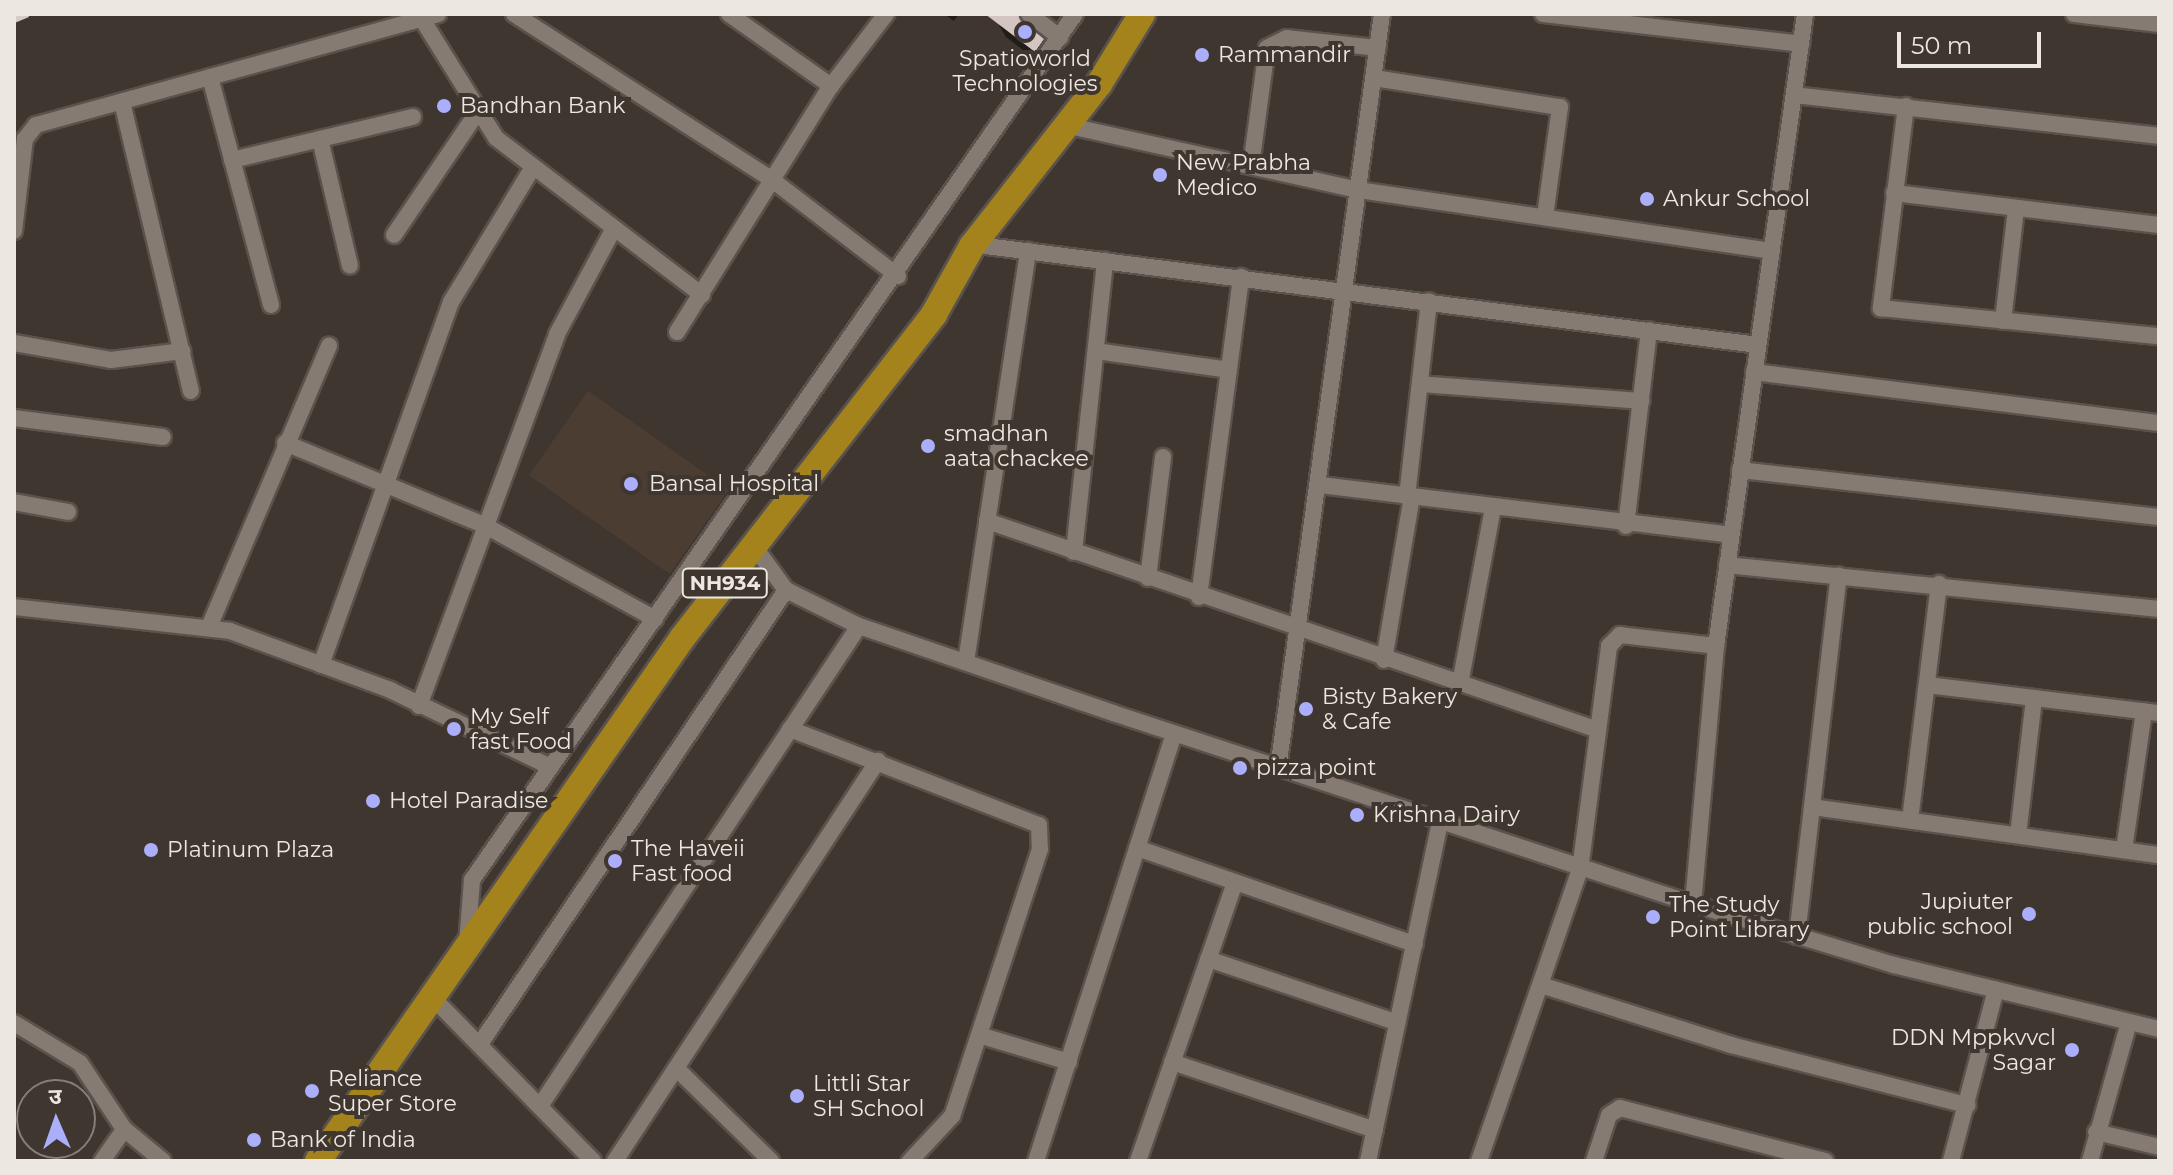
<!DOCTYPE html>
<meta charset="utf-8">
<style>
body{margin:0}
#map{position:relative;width:2173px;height:1175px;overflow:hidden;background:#3f362f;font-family:Montserrat,"Noto Sans Devanagari",sans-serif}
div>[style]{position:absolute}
.built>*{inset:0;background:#4c3d33;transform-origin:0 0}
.shadow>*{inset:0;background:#0007}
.building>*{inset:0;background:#d5c5c2}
.roads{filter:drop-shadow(2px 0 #5a524c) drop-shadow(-2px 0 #5a524c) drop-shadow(0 2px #5a524c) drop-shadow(0 -2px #5a524c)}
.minor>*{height:16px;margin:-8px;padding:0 8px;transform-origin:8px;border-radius:8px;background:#867b73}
.trunk>*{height:26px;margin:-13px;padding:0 13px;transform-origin:13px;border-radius:13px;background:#a4821c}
.rail>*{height:6px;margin-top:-3px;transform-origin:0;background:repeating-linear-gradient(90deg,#d4cdc8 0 16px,transparent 0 24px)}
.dots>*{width:22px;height:22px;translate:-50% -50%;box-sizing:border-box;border:4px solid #3f362f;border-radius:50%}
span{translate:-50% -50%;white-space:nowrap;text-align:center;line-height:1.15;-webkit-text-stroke:8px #3f362f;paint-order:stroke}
.shield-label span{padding:2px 6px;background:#3f362f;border:2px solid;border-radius:6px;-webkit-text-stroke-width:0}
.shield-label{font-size:20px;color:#ede7e2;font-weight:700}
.poi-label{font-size:22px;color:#ede7e2}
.left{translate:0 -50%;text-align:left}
.right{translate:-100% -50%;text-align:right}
.frame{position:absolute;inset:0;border:16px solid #ede7e2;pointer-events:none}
.north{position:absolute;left:16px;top:1079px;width:80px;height:80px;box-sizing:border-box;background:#3f362f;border:2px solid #857d77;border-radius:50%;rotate:358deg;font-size:22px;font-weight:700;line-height:32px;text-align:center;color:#ede7e2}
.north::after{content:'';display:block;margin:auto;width:28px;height:36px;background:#abaffb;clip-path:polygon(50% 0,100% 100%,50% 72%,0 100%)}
.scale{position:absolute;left:1897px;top:32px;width:144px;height:36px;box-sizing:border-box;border:4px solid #ede7e2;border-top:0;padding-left:10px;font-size:24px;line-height:28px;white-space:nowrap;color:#ede7e2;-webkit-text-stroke:6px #3f362f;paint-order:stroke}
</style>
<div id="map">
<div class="built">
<div style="left:588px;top:391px;width:172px;height:103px;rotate:35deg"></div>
</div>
<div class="shadow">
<div style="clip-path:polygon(944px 14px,959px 14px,954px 21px)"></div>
<div style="clip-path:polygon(1004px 14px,1043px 40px,1051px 55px,1044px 66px,1006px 37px,997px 22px)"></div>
</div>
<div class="building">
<div style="clip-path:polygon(985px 14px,1017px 14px,1044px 39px,1035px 52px)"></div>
</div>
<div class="roads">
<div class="minor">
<div style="left:514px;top:14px;width:305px;rotate:32.7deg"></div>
<div style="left:771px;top:179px;width:160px;rotate:37.4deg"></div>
<div style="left:729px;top:14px;width:125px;rotate:35.2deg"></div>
<div style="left:1029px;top:14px;width:39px;rotate:37deg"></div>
<div style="left:1543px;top:14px;width:260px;rotate:6.6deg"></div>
<div style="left:2074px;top:14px;width:86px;rotate:6.7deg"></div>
<div style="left:422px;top:19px;width:140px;rotate:58.1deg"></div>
<div style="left:496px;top:138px;width:259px;rotate:37.3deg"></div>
<div style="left:210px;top:77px;width:236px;rotate:75deg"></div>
<div style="left:1374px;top:78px;width:188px;rotate:8.9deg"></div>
<div style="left:1560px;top:107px;width:111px;rotate:97.8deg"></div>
<div style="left:1794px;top:95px;width:367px;rotate:6.4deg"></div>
<div style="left:122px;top:102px;width:297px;rotate:76.6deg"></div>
<div style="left:1906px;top:106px;width:204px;rotate:97.1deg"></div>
<div style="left:1881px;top:308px;width:279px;rotate:5.8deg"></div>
<div style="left:1065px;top:125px;width:301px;rotate:12.5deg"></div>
<div style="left:1359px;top:190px;width:417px;rotate:8.4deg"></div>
<div style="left:320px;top:139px;width:130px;rotate:76.7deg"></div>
<div style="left:232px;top:160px;width:186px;rotate:-13.4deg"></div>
<div style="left:1251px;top:166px;width:119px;rotate:-82.3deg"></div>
<div style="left:1267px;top:48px;width:22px;rotate:-27deg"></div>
<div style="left:1287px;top:38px;width:91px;rotate:6.3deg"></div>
<div style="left:1894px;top:193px;width:267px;rotate:6.9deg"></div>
<div style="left:14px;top:231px;width:93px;rotate:-83.2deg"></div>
<div style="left:25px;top:139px;width:18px;rotate:-52deg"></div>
<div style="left:36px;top:125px;width:417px;rotate:-15.4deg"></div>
<div style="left:394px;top:235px;width:148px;rotate:-55.8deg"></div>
<div style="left:986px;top:246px;width:778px;rotate:7.31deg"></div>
<div style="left:2003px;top:321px;width:114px;rotate:-83.4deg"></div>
<div style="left:677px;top:332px;width:290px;rotate:-58deg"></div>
<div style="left:831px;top:86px;width:91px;rotate:-52.6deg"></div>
<div style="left:14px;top:343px;width:98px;rotate:9.9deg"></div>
<div style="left:111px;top:360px;width:72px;rotate:-7.2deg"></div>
<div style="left:1096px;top:351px;width:134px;rotate:8.1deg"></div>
<div style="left:1754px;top:372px;width:408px;rotate:7.2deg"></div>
<div style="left:1420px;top:384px;width:222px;rotate:4.4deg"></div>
<div style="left:14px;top:418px;width:150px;rotate:7.3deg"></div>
<div style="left:285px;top:443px;width:217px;rotate:22.4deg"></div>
<div style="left:486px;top:526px;width:193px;rotate:28.8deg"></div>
<div style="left:1740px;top:470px;width:422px;rotate:6.4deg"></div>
<div style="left:1320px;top:485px;width:414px;rotate:6.9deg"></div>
<div style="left:1407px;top:497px;width:197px;rotate:-83.6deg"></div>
<div style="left:14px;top:502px;width:55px;rotate:10.5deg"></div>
<div style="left:987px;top:521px;width:646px;rotate:18.88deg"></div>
<div style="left:1626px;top:526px;width:197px;rotate:-83.3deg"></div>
<div style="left:754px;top:546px;width:54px;rotate:54deg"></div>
<div style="left:786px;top:590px;width:81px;rotate:26.3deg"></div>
<div style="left:859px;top:626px;width:268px;rotate:18.9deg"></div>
<div style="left:1113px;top:713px;width:611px;rotate:18.23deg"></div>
<div style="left:1693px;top:904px;width:210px;rotate:16.9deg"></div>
<div style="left:1894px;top:965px;width:273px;rotate:13.6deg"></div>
<div style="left:1074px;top:552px;width:293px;rotate:-83.9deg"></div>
<div style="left:1727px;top:565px;width:434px;rotate:5.8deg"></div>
<div style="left:1148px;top:578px;width:122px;rotate:-82.9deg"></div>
<div style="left:1199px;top:597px;width:323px;rotate:-82.5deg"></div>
<div style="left:14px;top:607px;width:217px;rotate:6.3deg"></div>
<div style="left:230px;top:631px;width:171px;rotate:20.2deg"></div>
<div style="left:390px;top:690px;width:178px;rotate:25.6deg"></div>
<div style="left:209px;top:627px;width:306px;rotate:-66.9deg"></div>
<div style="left:1384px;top:660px;width:165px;rotate:-80.3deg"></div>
<div style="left:966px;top:662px;width:416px;rotate:-81.4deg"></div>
<div style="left:321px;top:665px;width:386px;rotate:-70.3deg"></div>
<div style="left:451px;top:302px;width:158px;rotate:-58.7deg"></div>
<div style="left:1460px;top:684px;width:179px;rotate:-79.4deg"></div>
<div style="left:1927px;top:685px;width:234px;rotate:6.9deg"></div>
<div style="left:419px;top:706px;width:397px;rotate:-69.6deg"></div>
<div style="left:557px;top:334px;width:120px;rotate:-61.7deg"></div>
<div style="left:790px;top:729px;width:267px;rotate:21.1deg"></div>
<div style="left:1039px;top:825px;width:24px;rotate:88deg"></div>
<div style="left:1040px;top:849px;width:281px;rotate:108.2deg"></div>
<div style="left:952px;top:1116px;width:62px;rotate:133deg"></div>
<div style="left:1278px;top:769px;width:762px;rotate:-82.16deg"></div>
<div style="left:1812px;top:807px;width:350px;rotate:7.9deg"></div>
<div style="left:1910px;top:820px;width:238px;rotate:-83deg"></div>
<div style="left:2018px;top:835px;width:138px;rotate:-83.3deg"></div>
<div style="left:1137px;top:848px;width:294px;rotate:19.1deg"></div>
<div style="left:2124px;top:850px;width:140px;rotate:-81.8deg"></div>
<div style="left:1693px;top:904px;width:259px;rotate:-84.9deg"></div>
<div style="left:1716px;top:646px;width:638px;rotate:-81.98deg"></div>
<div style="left:1797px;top:936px;width:363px;rotate:-83.4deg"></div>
<div style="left:467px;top:944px;width:64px;rotate:-85.5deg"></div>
<div style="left:472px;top:880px;width:1055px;rotate:-55.15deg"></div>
<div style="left:1208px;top:959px;width:200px;rotate:18.6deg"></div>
<div style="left:1541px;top:985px;width:199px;rotate:17.5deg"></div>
<div style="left:1731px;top:1045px;width:244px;rotate:14.3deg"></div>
<div style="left:433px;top:998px;width:228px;rotate:45.5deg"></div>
<div style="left:14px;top:1023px;width:77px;rotate:31.2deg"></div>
<div style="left:80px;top:1063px;width:79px;rotate:56.3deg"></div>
<div style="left:124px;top:1129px;width:50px;rotate:39.4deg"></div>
<div style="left:979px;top:1035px;width:94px;rotate:16.7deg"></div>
<div style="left:482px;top:1041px;width:544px;rotate:-56.02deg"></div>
<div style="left:1172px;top:1062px;width:214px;rotate:18.5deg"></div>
<div style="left:676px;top:1068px;width:133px;rotate:44.4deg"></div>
<div style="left:540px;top:1106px;width:576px;rotate:-56.39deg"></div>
<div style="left:2096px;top:1132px;width:65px;rotate:13.4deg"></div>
<div style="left:102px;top:1161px;width:39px;rotate:-55deg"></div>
<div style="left:615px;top:1161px;width:479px;rotate:-56.7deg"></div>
<div style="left:1036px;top:1161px;width:449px;rotate:-72.1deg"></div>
<div style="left:1138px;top:1161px;width:295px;rotate:-70.8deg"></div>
<div style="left:1368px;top:1161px;width:346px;rotate:-78deg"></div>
<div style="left:1479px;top:1161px;width:308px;rotate:-70.9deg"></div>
<div style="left:1580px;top:870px;width:226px;rotate:-82.6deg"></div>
<div style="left:1609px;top:646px;width:16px;rotate:-45deg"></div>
<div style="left:1620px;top:635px;width:97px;rotate:6.5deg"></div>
<div style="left:1594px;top:1161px;width:48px;rotate:-71.9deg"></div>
<div style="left:1609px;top:1115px;width:13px;rotate:-32deg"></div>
<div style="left:1620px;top:1108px;width:212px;rotate:14.5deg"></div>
<div style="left:1951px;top:1161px;width:177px;rotate:-75.3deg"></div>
<div style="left:2090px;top:1161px;width:144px;rotate:-74.3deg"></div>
</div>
<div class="trunk">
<div style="left:318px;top:1161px;width:639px;rotate:-55.14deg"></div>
<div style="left:683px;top:637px;width:409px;rotate:-52.1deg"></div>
<div style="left:934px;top:314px;width:78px;rotate:-60.8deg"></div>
<div style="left:972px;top:246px;width:206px;rotate:-51.9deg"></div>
<div style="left:1099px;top:84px;width:82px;rotate:-58.4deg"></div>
</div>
</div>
<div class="rail">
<div style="left:14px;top:20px;width:15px;rotate:-23deg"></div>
</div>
<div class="dots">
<div style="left:1025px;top:32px;background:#abaffb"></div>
<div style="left:1202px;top:55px;background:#abaffb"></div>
<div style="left:444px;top:106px;background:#abaffb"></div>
<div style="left:1160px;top:175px;background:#abaffb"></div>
<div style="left:1647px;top:199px;background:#abaffb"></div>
<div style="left:928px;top:446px;background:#abaffb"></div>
<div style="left:631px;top:484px;background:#abaffb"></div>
<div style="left:1306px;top:709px;background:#abaffb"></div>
<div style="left:454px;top:729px;background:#abaffb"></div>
<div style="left:1240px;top:768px;background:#abaffb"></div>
<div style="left:373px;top:801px;background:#abaffb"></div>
<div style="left:1357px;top:815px;background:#abaffb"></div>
<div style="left:151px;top:850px;background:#abaffb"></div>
<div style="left:615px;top:861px;background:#abaffb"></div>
<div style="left:2029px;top:914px;background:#abaffb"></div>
<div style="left:1653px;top:917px;background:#abaffb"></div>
<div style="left:2072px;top:1050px;background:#abaffb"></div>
<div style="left:312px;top:1091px;background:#abaffb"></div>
<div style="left:797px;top:1096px;background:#abaffb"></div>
<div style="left:254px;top:1140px;background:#abaffb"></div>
</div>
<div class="shield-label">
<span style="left:725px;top:583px">NH934</span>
</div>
<div class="poi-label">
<span class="left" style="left:1218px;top:55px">Rammandir</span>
<span style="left:1025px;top:71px">Spatioworld<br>Technologies</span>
<span class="left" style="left:460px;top:106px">Bandhan Bank</span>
<span class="left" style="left:1176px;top:175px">New Prabha<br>Medico</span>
<span class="left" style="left:1663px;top:199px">Ankur School</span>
<span class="left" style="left:944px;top:446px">smadhan<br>aata chackee</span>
<span class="left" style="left:649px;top:484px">Bansal Hospital</span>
<span class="left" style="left:1322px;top:709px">Bisty Bakery<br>&amp; Cafe</span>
<span class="left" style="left:470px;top:729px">My Self<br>fast Food</span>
<span class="left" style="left:1256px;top:768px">pizza point</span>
<span class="left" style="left:389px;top:801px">Hotel Paradise</span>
<span class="left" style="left:1373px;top:815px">Krishna Dairy</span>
<span class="left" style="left:631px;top:861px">The Haveii<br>Fast food</span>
<span class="left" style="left:167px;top:850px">Platinum Plaza</span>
<span class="right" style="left:2013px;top:914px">Jupiuter<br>public school</span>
<span class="left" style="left:1669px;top:917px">The Study<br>Point Library</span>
<span class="right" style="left:2056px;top:1050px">DDN Mppkvvcl<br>Sagar</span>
<span class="left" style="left:328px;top:1091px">Reliance<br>Super Store</span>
<span class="left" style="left:813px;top:1096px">Littli Star<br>SH School</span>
<span class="left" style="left:270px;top:1140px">Bank of India</span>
</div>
<div class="frame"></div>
<div class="north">उ</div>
<div class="scale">50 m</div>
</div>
